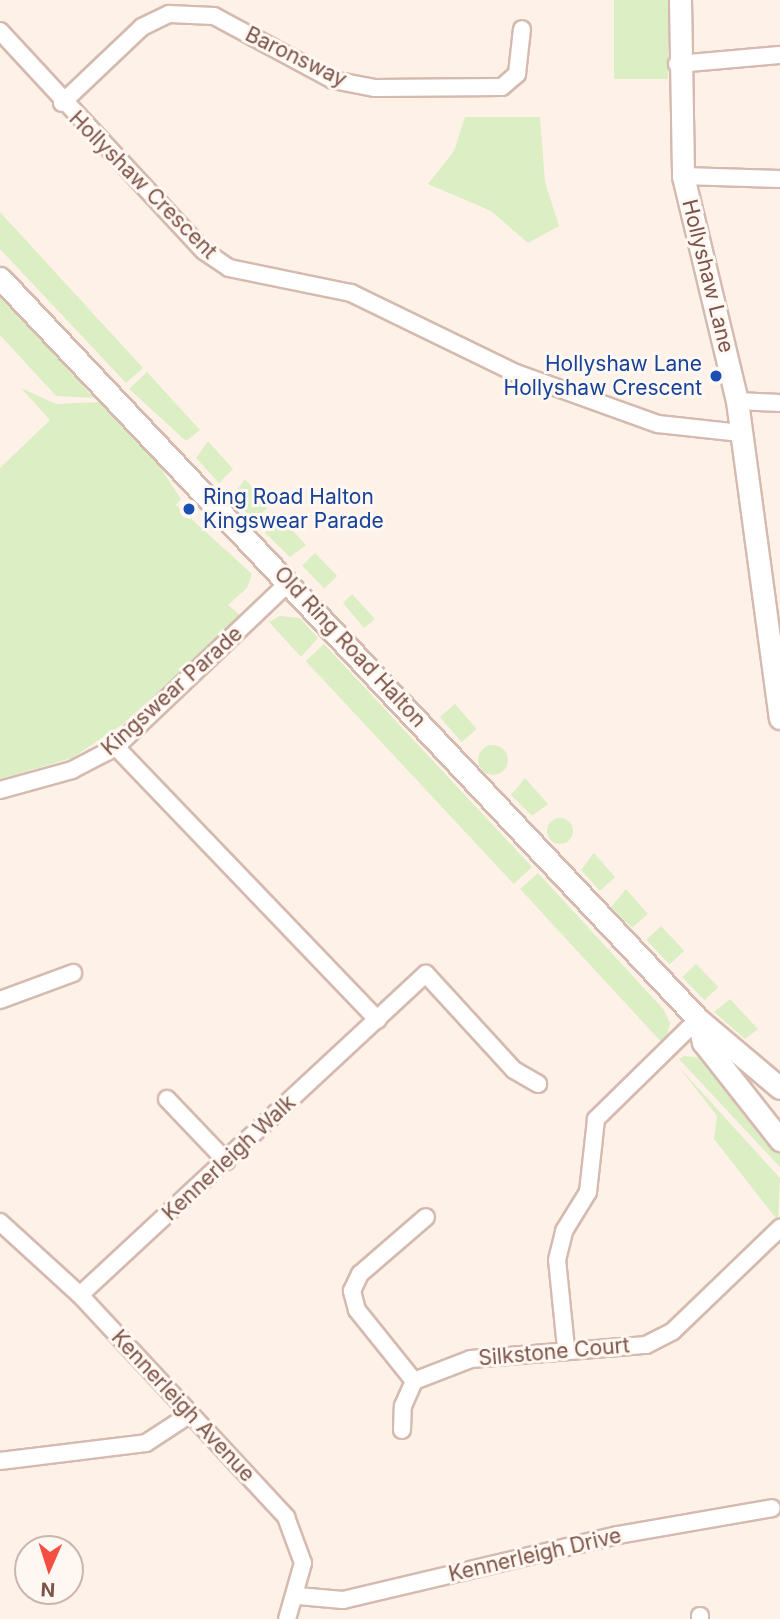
<!DOCTYPE html>
<style>
body{margin:0}
#map{position:relative;width:780px;height:1619px;overflow:hidden;background:#fef2e8;font-family:Inter,sans-serif}
div>[style]{position:absolute}
.green>*{inset:0;background:#dceec4;transform-origin:0 0}
.round{border-radius:50%}
.roads{filter:drop-shadow(2px 0 #d5baaf) drop-shadow(-2px 0 #d5baaf) drop-shadow(0 2px #d5baaf) drop-shadow(0 -2px #d5baaf)}
.street>*{height:16px;margin:-8px;padding:0 8px;transform-origin:8px;border-radius:8px;background:#fff}
.secondary>*{height:21px;margin:-10.5px;padding:0 10.5px;transform-origin:10.5px;border-radius:10.5px;background:#fff}
.dots>*{width:19px;height:19px;translate:-50% -50%;box-sizing:border-box;border:4px solid #fff7f1;border-radius:50%}
span{translate:-50% -50%;white-space:nowrap;text-align:center;line-height:1.15;-webkit-text-stroke:6px #fff7f1;paint-order:stroke}
.street-label{font-size:21px;color:#7c5348}
.transit-label{font-size:21px;color:#164399}
.right{translate:-100% -50%;text-align:right}
.left{translate:0 -50%;text-align:left}
.north{position:absolute;left:14px;top:1535px;width:70px;height:70px;box-sizing:border-box;background:#fff7f1;border:2px solid #cbb5ad;border-radius:50%;rotate:183deg;font-size:19px;font-weight:700;line-height:28px;text-align:center;color:#7c5348}
.north::after{content:'';display:block;margin:auto;width:24px;height:32px;background:#f44f42;clip-path:polygon(50% 0,100% 100%,50% 72%,0 100%)}
</style>
<div id="map">
<div class="green">
<div style="left:614px;top:0;width:54px;height:79px"></div>
<div style="clip-path:polygon(465px 117px,540px 117px,545px 182px,559px 226px,528px 243px,491px 211px,428px 184px,454px 151px)"></div>
<div style="clip-path:polygon(0 212px,143px 368px,126px 383px,0 249px)"></div>
<div style="clip-path:polygon(0 296px,12px 309px,94px 398px,56px 396px,0 335px)"></div>
<div style="clip-path:polygon(147px 372px,200px 430px,186px 441px,129px 389px)"></div>
<div style="clip-path:polygon(21px 388px,56px 404px,102px 402px,149px 451px,181px 499px,176px 505px,252px 574px,247px 588px,228px 605px,241px 616px,123px 724px,72px 758px,0 779px,0 468px,50px 420px)"></div>
<div style="clip-path:polygon(208px 441px,233px 469px,219px 483px,196px 458px)"></div>
<div style="clip-path:polygon(245px 479px,269px 506px,254px 521px,232px 497px)"></div>
<div style="clip-path:polygon(278px 515px,306px 545px,290px 557px,265px 533px)"></div>
<div style="left:315px;top:553px;width:32px;height:18px;rotate:46deg"></div>
<div style="clip-path:polygon(352px 594px,375px 619px,364px 628px,343px 603px)"></div>
<div style="clip-path:polygon(280px 616px,300px 618px,318px 638px,301px 657px,269px 622px)"></div>
<div style="left:324px;top:644px;width:305px;height:25px;rotate:47deg"></div>
<div style="left:455px;top:704px;width:33px;height:20px;rotate:49deg"></div>
<div class="round" style="left:478px;top:745px;width:30px;height:30px"></div>
<div style="clip-path:polygon(525px 778px,548px 804px,532px 816px,511px 795px)"></div>
<div class="round" style="left:547px;top:818px;width:26px;height:26px"></div>
<div style="clip-path:polygon(594px 853px,615px 877px,600px 891px,581px 870px)"></div>
<div style="clip-path:polygon(538px 873px,664px 1010px,670px 1023px,665px 1046px,520px 889px)"></div>
<div style="clip-path:polygon(626px 889px,648px 914px,632px 928px,611px 907px)"></div>
<div style="left:661px;top:926px;width:34px;height:20px;rotate:47deg"></div>
<div style="left:696px;top:964px;width:32px;height:19px;rotate:46deg"></div>
<div style="clip-path:polygon(730px 999px,758px 1029px,745px 1039px,714px 1012px)"></div>
<div style="clip-path:polygon(684px 1056px,704px 1058px,780px 1148px,780px 1167px,679px 1059px)"></div>
<div style="clip-path:polygon(678px 1066px,780px 1178px,778px 1221px,714px 1139px,717px 1116px)"></div>
</div>
<div class="roads">
<div class="street">
<div style="left:0;top:31px;width:300px;rotate:47.2deg"></div>
<div style="left:204px;top:251px;width:30px;rotate:34deg"></div>
<div style="left:229px;top:268px;width:125px;rotate:11.6deg"></div>
<div style="left:351px;top:293px;width:183px;rotate:25.9deg"></div>
<div style="left:516px;top:373px;width:151px;rotate:19.8deg"></div>
<div style="left:658px;top:424px;width:83px;rotate:6.2deg"></div>
<div style="left:677px;top:64px;width:103px;rotate:-5deg"></div>
<div style="left:62px;top:103px;width:110px;rotate:-43.5deg"></div>
<div style="left:142px;top:27px;width:30px;rotate:-26deg"></div>
<div style="left:169px;top:14px;width:45px;rotate:2.5deg"></div>
<div style="left:214px;top:16px;width:135px;rotate:28.3deg"></div>
<div style="left:333px;top:80px;width:43px;rotate:10.8deg"></div>
<div style="left:375px;top:88px;width:127px;rotate:-0.5deg"></div>
<div style="left:502px;top:87px;width:20px;rotate:-41deg"></div>
<div style="left:517px;top:74px;width:45px;rotate:-83.7deg"></div>
<div style="left:683px;top:176px;width:97px;rotate:1.8deg"></div>
<div style="left:737px;top:401px;width:43px;rotate:2.7deg"></div>
<div style="left:116px;top:747px;width:378px;rotate:46.2deg"></div>
<div style="left:0;top:790px;width:75px;rotate:-15.5deg"></div>
<div style="left:72px;top:770px;width:50px;rotate:-27.6deg"></div>
<div style="left:116px;top:747px;width:239px;rotate:-43.6deg"></div>
<div style="left:0;top:1000px;width:78px;rotate:-20.3deg"></div>
<div style="left:167px;top:1099px;width:86px;rotate:46.4deg"></div>
<div style="left:0;top:1222px;width:108px;rotate:42.4deg"></div>
<div style="left:80px;top:1295px;width:303px;rotate:47.1deg"></div>
<div style="left:286px;top:1517px;width:49px;rotate:69.7deg"></div>
<div style="left:303px;top:1563px;width:58px;rotate:105.9deg"></div>
<div style="left:80px;top:1295px;width:472px;rotate:-42.9deg"></div>
<div style="left:426px;top:974px;width:130px;rotate:47.5deg"></div>
<div style="left:514px;top:1070px;width:28px;rotate:30deg"></div>
<div style="left:566px;top:1348px;width:88px;rotate:-95.8deg"></div>
<div style="left:557px;top:1260px;width:30px;rotate:-76deg"></div>
<div style="left:564px;top:1231px;width:46px;rotate:-58.4deg"></div>
<div style="left:588px;top:1192px;width:73px;rotate:-83.7deg"></div>
<div style="left:596px;top:1119px;width:143px;rotate:-44.4deg"></div>
<div style="left:414px;top:1381px;width:61px;rotate:-21.1deg"></div>
<div style="left:471px;top:1359px;width:176px;rotate:-4.6deg"></div>
<div style="left:646px;top:1345px;width:30px;rotate:-27deg"></div>
<div style="left:673px;top:1331px;width:149px;rotate:-43.9deg"></div>
<div style="left:402px;top:1430px;width:24px;rotate:-88deg"></div>
<div style="left:403px;top:1406px;width:27px;rotate:-66deg"></div>
<div style="left:414px;top:1381px;width:91px;rotate:-128.8deg"></div>
<div style="left:357px;top:1310px;width:20px;rotate:-105deg"></div>
<div style="left:352px;top:1291px;width:19px;rotate:-65deg"></div>
<div style="left:360px;top:1274px;width:87px;rotate:-40.8deg"></div>
<div style="left:0;top:1461px;width:147px;rotate:-7deg"></div>
<div style="left:146px;top:1443px;width:51px;rotate:-33.1deg"></div>
<div style="left:298px;top:1596px;width:45px;rotate:5.1deg"></div>
<div style="left:343px;top:1600px;width:283px;rotate:-13.3deg"></div>
<div style="left:618px;top:1535px;width:156px;rotate:-9.9deg"></div>
<div style="left:700px;top:1616px;width:3px;rotate:90deg"></div>
</div>
<div class="secondary">
<div style="left:680px;top:0;width:176px;rotate:89deg"></div>
<div style="left:683px;top:176px;width:231px;rotate:76.5deg"></div>
<div style="left:737px;top:401px;width:320px;rotate:82.3deg"></div>
<div style="left:0;top:278px;width:1018px;rotate:46.71deg"></div>
<div style="left:698px;top:1019px;width:107px;rotate:40.1deg"></div>
<div style="left:698px;top:1019px;width:24px;rotate:78deg"></div>
<div style="left:703px;top:1042px;width:125px;rotate:51.8deg"></div>
</div>
</div>
<div class="dots">
<div style="left:716px;top:376px;background:#1a4fb4"></div>
<div style="left:189px;top:509px;background:#1a4fb4"></div>
</div>
<div class="street-label">
<span style="left:296px;top:57px;rotate:26deg">Baronsway</span>
<span style="left:143px;top:185px;rotate:45deg">Hollyshaw Crescent</span>
<span style="left:708px;top:276px;rotate:76deg">Hollyshaw Lane</span>
<span style="left:350px;top:647px;rotate:47deg">Old Ring Road Halton</span>
<span style="left:172px;top:691px;rotate:-42deg">Kingswear Parade</span>
<span style="left:229px;top:1158px;rotate:-43deg">Kennerleigh Walk</span>
<span style="left:554px;top:1352px;rotate:-5deg">Silkstone Court</span>
<span style="left:183px;top:1406px;rotate:47deg">Kennerleigh Avenue</span>
<span style="left:535px;top:1555px;rotate:-13deg">Kennerleigh Drive</span>
</div>
<div class="transit-label">
<span class="right" style="left:702px;top:376px">Hollyshaw Lane<br>Hollyshaw Crescent</span>
<span class="left" style="left:203px;top:509px">Ring Road Halton<br>Kingswear Parade</span>
</div>
<div class="north">N</div>
</div>
